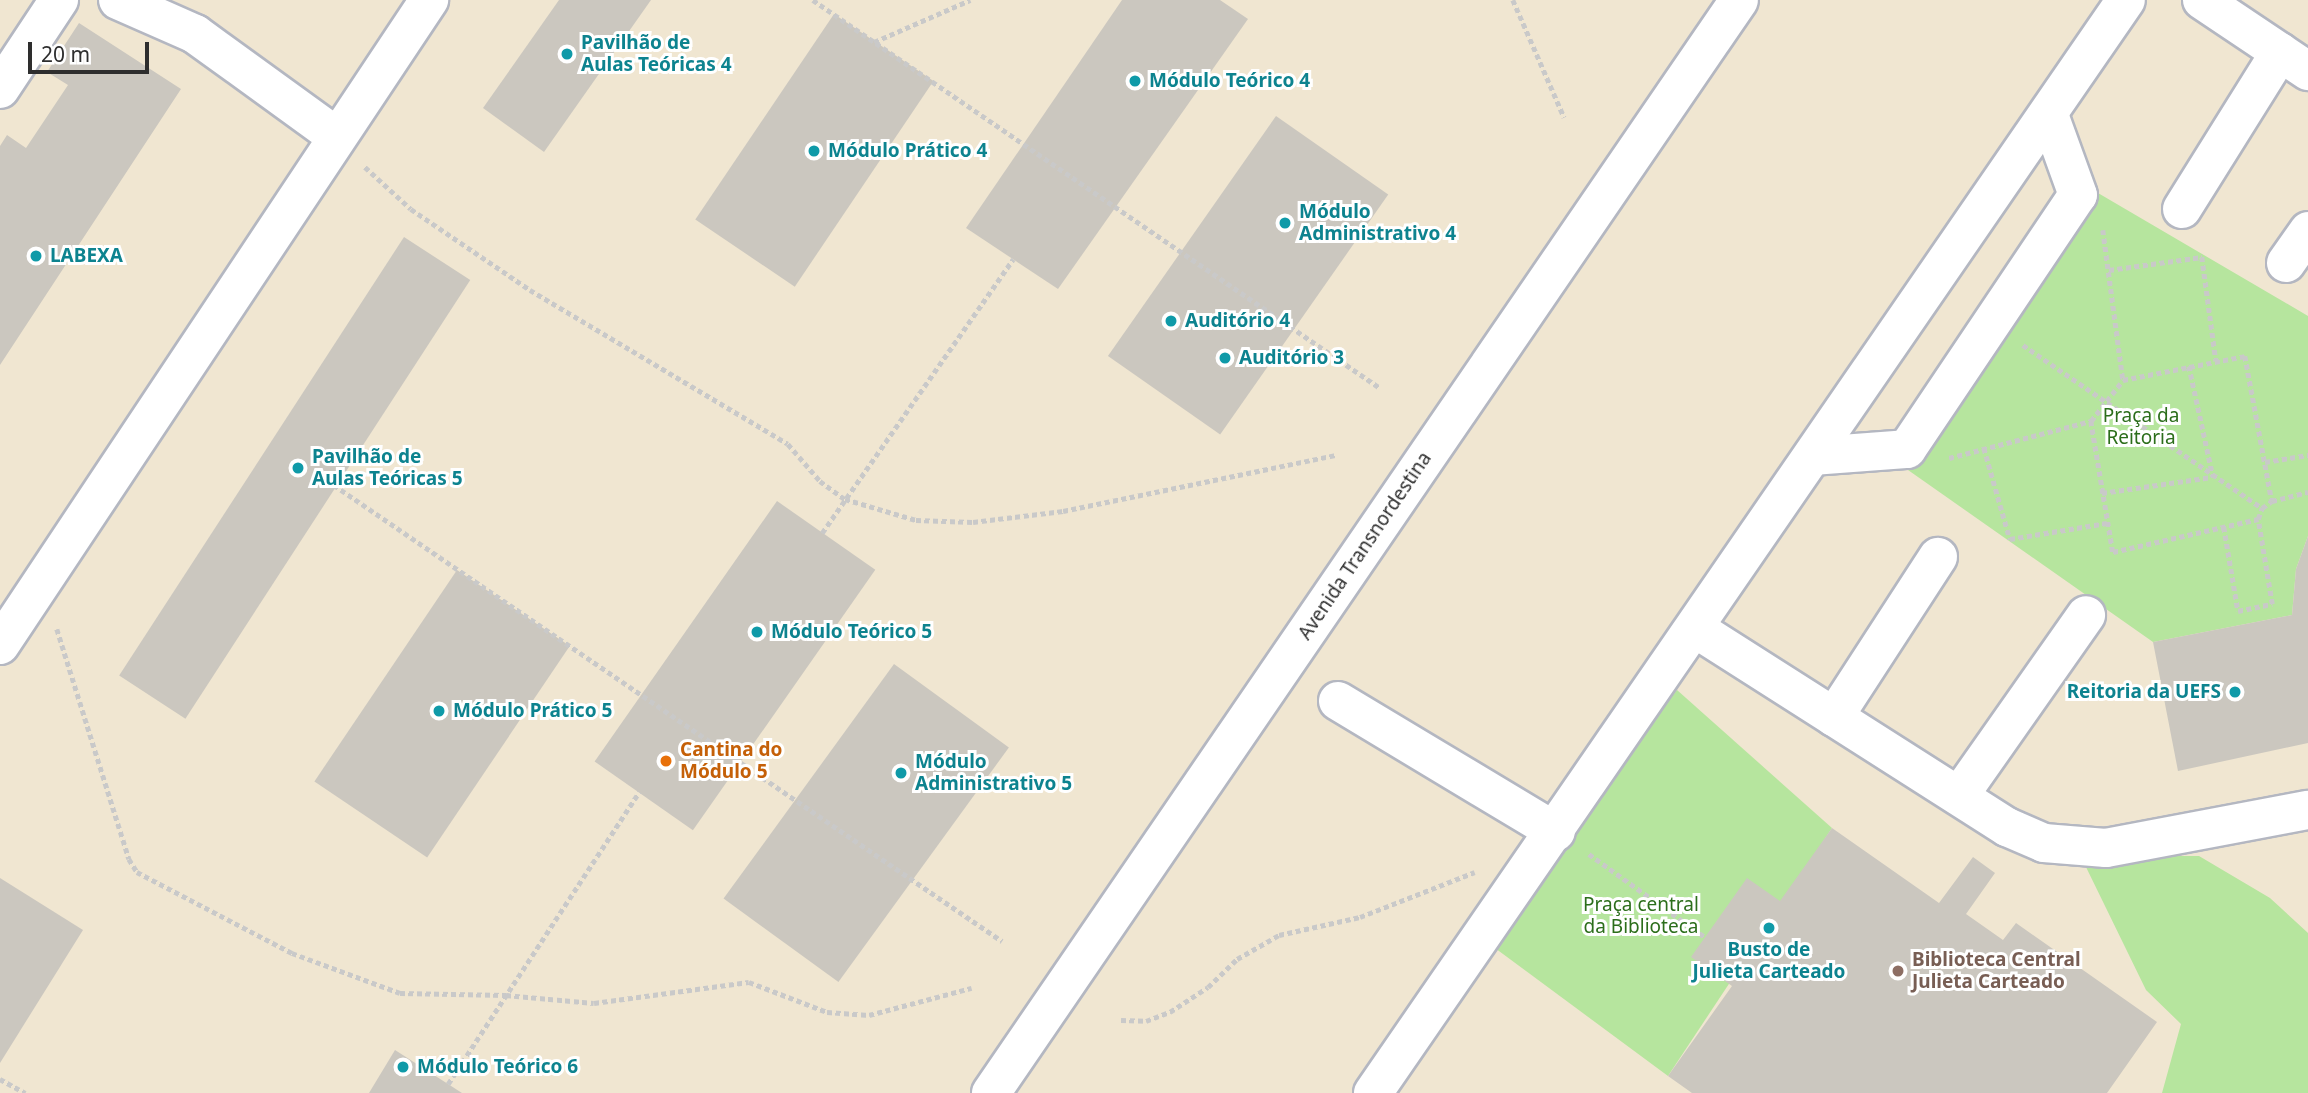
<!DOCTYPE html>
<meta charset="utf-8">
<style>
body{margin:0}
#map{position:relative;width:2308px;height:1093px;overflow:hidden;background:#efe9e1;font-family:"Noto Sans",sans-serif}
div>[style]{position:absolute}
.education>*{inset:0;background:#f0e6d1;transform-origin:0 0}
.green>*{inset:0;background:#b6e59e}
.building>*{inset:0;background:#cbc7bf;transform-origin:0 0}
.path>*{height:4.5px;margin-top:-2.25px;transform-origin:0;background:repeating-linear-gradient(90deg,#c9c9c9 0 5px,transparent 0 8.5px)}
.roads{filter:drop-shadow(2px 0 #b4b7c1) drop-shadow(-2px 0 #b4b7c1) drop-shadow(0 2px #b4b7c1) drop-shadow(0 -2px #b4b7c1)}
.minor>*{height:38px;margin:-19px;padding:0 19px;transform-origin:19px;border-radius:19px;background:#fff}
.dots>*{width:19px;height:19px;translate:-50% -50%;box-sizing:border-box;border:4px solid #fff;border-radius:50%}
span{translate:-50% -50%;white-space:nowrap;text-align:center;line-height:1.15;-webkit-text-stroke:6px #fff;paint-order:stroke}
.culture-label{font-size:19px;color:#0d838f;font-weight:700}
.left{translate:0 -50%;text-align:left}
.right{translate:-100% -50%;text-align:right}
.park-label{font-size:19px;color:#2c6e1b}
.street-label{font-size:19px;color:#2e2e2e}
.food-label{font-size:19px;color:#c56008;font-weight:700}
.education-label{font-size:19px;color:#785e54;font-weight:700}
.scale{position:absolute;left:28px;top:42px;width:121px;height:32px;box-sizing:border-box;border:4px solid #2e2e2e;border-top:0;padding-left:9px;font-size:21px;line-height:24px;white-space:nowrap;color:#2e2e2e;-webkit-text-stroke:5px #fff;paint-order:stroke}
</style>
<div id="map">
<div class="education">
<div style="left:0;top:0;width:2308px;height:1093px"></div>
</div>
<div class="green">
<div style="clip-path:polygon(2098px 193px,2308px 316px,2308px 536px,2296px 569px,2292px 615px,2153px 642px,1908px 470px)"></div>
<div style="clip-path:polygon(1677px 690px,1832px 828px,1668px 1076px,1480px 937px)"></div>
<div style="clip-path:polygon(2126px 856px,2199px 856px,2270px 898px,2308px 933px,2308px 1093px,2162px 1093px,2181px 1024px,2146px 990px,2085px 865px)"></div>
</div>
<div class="building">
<div style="clip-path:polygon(559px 0,651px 0,544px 152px,483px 108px)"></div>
<div style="clip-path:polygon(1122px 0,1220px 0,1248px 19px,1058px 289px,966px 228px)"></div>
<div style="left:834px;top:14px;width:120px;height:248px;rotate:34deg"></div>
<div style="clip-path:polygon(79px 23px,181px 89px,0 365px,0 146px,7px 135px,26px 148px,68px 85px,47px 72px)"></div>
<div style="left:1276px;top:116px;width:137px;height:293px;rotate:35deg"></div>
<div style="left:404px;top:237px;width:79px;height:523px;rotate:33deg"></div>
<div style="left:777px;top:501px;width:120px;height:318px;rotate:35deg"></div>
<div style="clip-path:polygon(2308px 536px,2308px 743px,2178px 771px,2153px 642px,2292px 615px,2296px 569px)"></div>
<div style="left:457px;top:570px;width:136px;height:255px;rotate:34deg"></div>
<div style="left:894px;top:664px;width:142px;height:290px;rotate:36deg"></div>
<div style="clip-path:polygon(1832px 828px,1939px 903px,1973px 857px,1995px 873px,1966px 914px,2003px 940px,2016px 923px,2157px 1022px,2107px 1093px,1692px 1093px,1668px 1076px,1732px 986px,1691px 957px,1747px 878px,1780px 901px)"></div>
<div style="clip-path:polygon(0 878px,83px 930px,0 1063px)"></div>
<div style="clip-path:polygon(395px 1050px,448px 1084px,462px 1093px,369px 1093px)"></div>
</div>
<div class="path">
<div style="left:813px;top:0;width:687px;rotate:34.38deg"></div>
<div style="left:1513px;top:0;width:128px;rotate:66.4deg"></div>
<div style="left:874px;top:42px;width:105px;rotate:-23.6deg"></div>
<div style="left:365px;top:167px;width:62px;rotate:42.4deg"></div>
<div style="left:411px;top:209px;width:144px;rotate:34.2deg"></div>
<div style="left:530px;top:290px;width:300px;rotate:30.8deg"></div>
<div style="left:788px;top:444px;width:49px;rotate:49.1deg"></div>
<div style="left:820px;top:481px;width:31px;rotate:36deg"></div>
<div style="left:845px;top:499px;width:74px;rotate:16.5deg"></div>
<div style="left:916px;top:520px;width:57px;rotate:2deg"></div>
<div style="left:973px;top:522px;width:91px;rotate:-7deg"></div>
<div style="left:1063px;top:511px;width:279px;rotate:-11.6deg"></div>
<div style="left:2103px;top:230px;width:151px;rotate:82.4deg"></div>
<div style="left:2109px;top:270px;width:94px;rotate:-8deg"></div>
<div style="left:2202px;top:257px;width:105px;rotate:82.3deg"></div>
<div style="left:2023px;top:345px;width:289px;rotate:34.3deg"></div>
<div style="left:2189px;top:366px;width:113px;rotate:77.7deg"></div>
<div style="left:2091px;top:421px;width:133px;rotate:80.5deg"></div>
<div style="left:2113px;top:552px;width:149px;rotate:-12.8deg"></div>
<div style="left:2258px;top:519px;width:12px;rotate:-70deg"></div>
<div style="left:2262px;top:508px;width:12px;rotate:-35deg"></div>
<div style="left:1984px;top:448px;width:95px;rotate:74.1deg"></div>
<div style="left:2010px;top:539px;width:98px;rotate:-9.4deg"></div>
<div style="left:1949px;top:458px;width:147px;rotate:-14.6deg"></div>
<div style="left:2091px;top:421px;width:52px;rotate:-52deg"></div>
<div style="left:2123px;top:380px;width:124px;rotate:-11.1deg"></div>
<div style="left:2245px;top:356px;width:147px;rotate:79.5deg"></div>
<div style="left:2272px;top:501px;width:37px;rotate:-14deg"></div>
<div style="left:2265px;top:462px;width:44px;rotate:-9.2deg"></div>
<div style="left:334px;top:485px;width:809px;rotate:34.32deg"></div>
<div style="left:2102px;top:493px;width:111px;rotate:-8.3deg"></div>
<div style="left:2224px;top:527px;width:85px;rotate:80.5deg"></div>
<div style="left:2238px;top:611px;width:35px;rotate:-12deg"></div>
<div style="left:2272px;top:604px;width:86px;rotate:-99.4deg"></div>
<div style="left:822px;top:533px;width:334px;rotate:-55.1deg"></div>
<div style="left:57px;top:629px;width:241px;rotate:72.6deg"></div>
<div style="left:129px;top:859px;width:15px;rotate:58deg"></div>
<div style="left:137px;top:872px;width:175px;rotate:27.6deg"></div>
<div style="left:292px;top:953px;width:115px;rotate:20.3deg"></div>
<div style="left:400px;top:993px;width:106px;rotate:1.1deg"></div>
<div style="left:506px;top:995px;width:88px;rotate:5.2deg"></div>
<div style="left:594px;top:1003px;width:156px;rotate:-7.7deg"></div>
<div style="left:749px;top:982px;width:84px;rotate:21deg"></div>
<div style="left:827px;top:1012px;width:42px;rotate:4.1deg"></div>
<div style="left:869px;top:1015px;width:106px;rotate:-14.8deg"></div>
<div style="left:1589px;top:854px;width:143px;rotate:35.6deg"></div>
<div style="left:1121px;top:1020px;width:25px;rotate:2deg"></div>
<div style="left:1146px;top:1021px;width:26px;rotate:-21deg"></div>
<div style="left:1170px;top:1012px;width:45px;rotate:-33.3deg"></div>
<div style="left:1208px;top:987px;width:40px;rotate:-44deg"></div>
<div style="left:1237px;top:959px;width:48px;rotate:-29.7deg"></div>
<div style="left:1279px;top:935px;width:83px;rotate:-12.5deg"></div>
<div style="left:1360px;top:917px;width:123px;rotate:-21.4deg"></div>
<div style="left:0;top:1079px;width:29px;rotate:29deg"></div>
<div style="left:448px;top:1084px;width:349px;rotate:-56.8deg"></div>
</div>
<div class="roads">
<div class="minor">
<div style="left:118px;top:0;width:84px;rotate:23.8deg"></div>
<div style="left:195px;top:34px;width:174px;rotate:35.9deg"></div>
<div style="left:2202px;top:0;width:128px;rotate:33.8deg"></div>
<div style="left:0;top:89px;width:107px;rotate:-56.5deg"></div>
<div style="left:2182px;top:209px;width:185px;rotate:-58deg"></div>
<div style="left:2286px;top:263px;width:39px;rotate:-55deg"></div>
<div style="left:1814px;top:456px;width:93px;rotate:-4.3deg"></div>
<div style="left:1907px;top:449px;width:306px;rotate:-56.1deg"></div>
<div style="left:2078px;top:195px;width:85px;rotate:-109.9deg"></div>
<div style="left:1696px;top:629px;width:369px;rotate:32.5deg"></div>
<div style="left:2007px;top:827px;width:40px;rotate:23.4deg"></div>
<div style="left:2044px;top:843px;width:62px;rotate:4.6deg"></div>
<div style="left:2106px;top:848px;width:206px;rotate:-10.7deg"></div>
<div style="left:0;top:645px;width:775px;rotate:-56.37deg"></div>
<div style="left:1338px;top:701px;width:254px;rotate:31deg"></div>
<div style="left:1834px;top:717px;width:191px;rotate:-57deg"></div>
<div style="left:1959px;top:796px;width:221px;rotate:-54.9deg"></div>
<div style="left:991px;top:1093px;width:1324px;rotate:-55.61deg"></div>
<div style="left:1373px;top:1093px;width:1327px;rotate:-55.44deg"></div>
</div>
</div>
<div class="dots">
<div style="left:567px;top:54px;background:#0f9aa8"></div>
<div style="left:1135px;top:81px;background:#0f9aa8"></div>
<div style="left:814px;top:151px;background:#0f9aa8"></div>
<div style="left:1285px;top:223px;background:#0f9aa8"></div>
<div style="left:36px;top:256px;background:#0f9aa8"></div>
<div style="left:1171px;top:321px;background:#0f9aa8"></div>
<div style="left:1225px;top:358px;background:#0f9aa8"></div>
<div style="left:298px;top:468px;background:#0f9aa8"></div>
<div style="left:757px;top:632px;background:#0f9aa8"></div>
<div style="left:2235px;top:692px;background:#0f9aa8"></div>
<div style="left:439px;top:711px;background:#0f9aa8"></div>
<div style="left:666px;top:761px;background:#e8710a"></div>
<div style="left:901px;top:773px;background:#0f9aa8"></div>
<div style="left:1769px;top:928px;background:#0f9aa8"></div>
<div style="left:1898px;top:971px;background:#8d6e63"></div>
<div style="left:403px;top:1067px;background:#0f9aa8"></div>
</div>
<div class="culture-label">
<span class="left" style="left:581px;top:54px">Pavilhão de<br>Aulas Teóricas 4</span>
<span class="left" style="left:1149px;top:81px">Módulo Teórico 4</span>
<span class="left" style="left:828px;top:151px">Módulo Prático 4</span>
<span class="left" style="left:1299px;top:223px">Módulo<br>Administrativo 4</span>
<span class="left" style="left:50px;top:256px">LABEXA</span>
<span class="left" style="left:1185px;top:321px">Auditório 4</span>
<span class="left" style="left:1239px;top:358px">Auditório 3</span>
<span class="left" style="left:312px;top:468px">Pavilhão de<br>Aulas Teóricas 5</span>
<span class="left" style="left:771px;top:632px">Módulo Teórico 5</span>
<span class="right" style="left:2221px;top:692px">Reitoria da UEFS</span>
<span class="left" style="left:453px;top:711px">Módulo Prático 5</span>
<span class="left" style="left:915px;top:773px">Módulo<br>Administrativo 5</span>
<span style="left:1769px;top:961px">Busto de<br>Julieta Carteado</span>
<span class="left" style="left:417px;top:1067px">Módulo Teórico 6</span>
</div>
<div class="park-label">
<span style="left:2141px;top:427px">Praça da<br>Reitoria</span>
<span style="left:1641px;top:916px">Praça central<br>da Biblioteca</span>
</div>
<div class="street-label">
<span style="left:1365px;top:546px;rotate:-56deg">Avenida Transnordestina</span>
</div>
<div class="food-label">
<span class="left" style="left:680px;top:761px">Cantina do<br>Módulo 5</span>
</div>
<div class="education-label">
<span class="left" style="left:1912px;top:971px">Biblioteca Central<br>Julieta Carteado</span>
</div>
<div class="scale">20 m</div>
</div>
